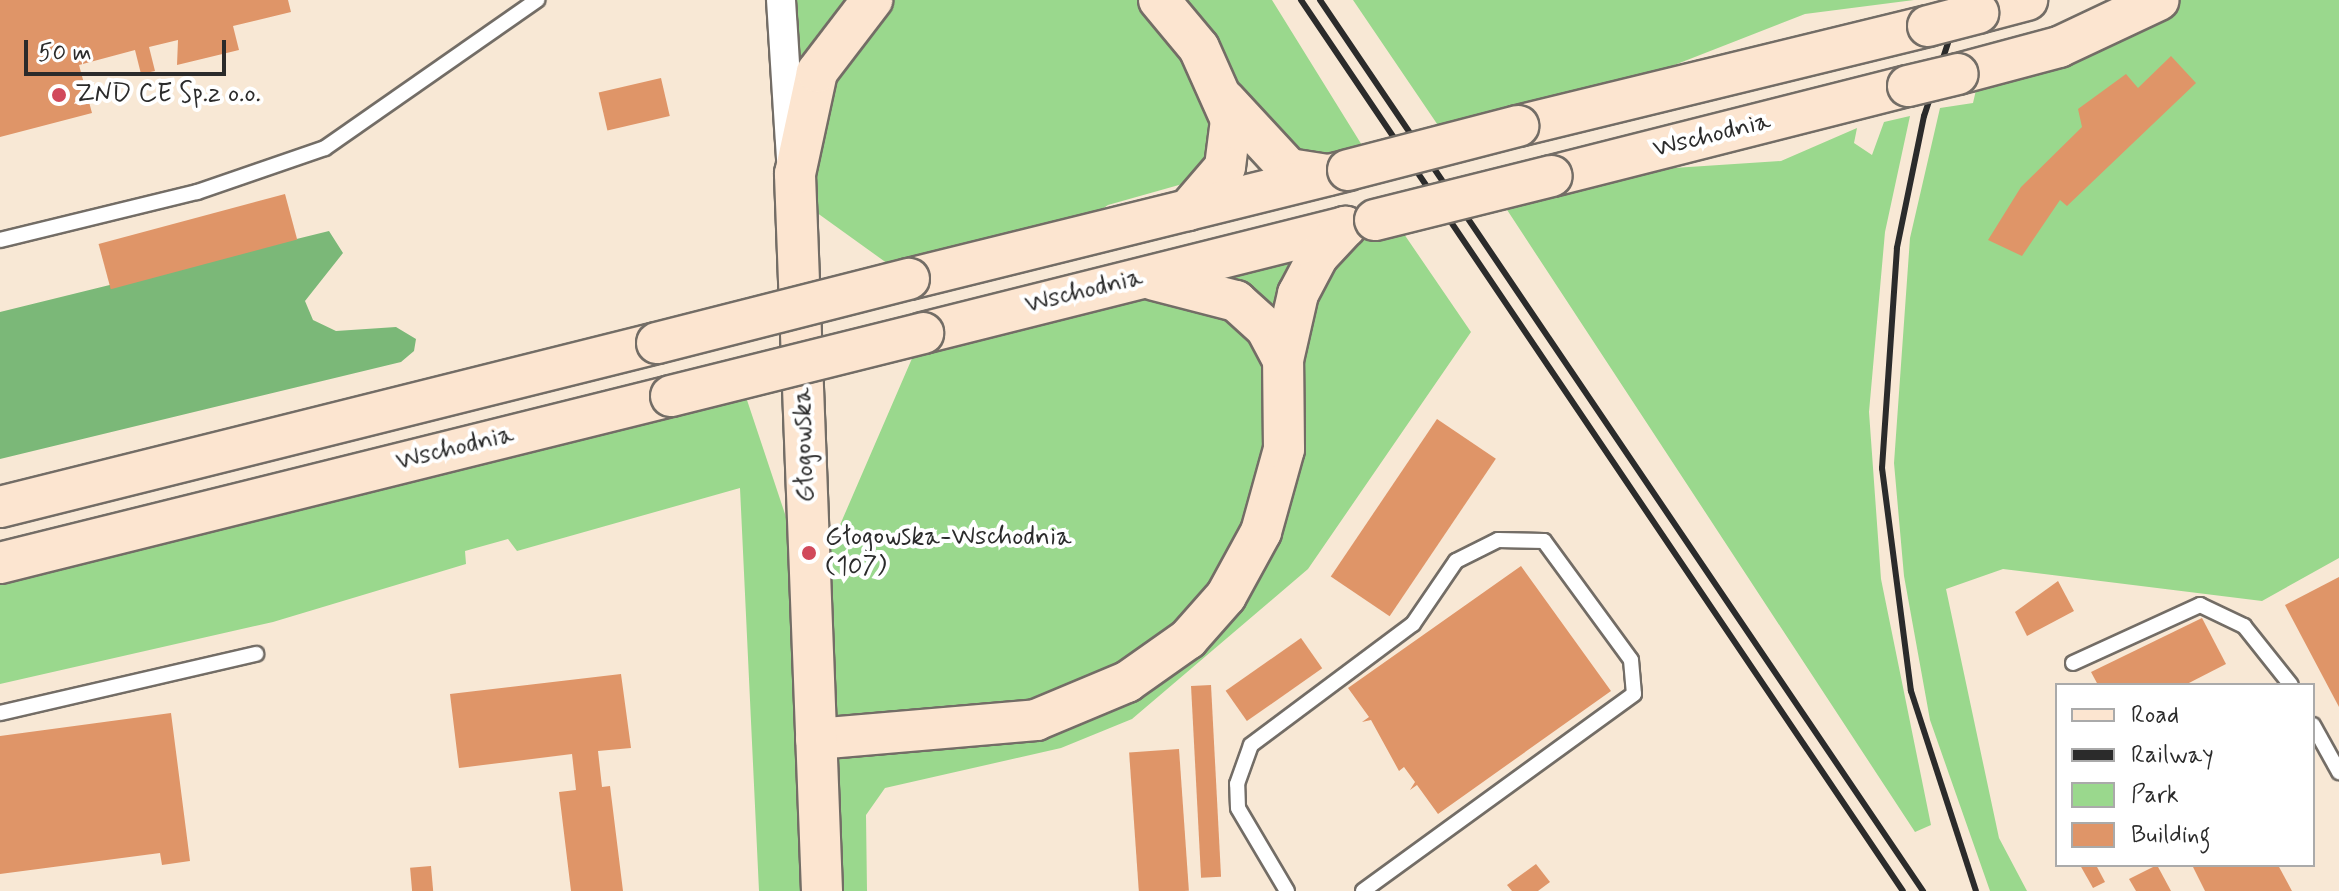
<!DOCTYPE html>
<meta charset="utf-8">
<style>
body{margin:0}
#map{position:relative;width:2339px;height:891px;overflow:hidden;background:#f8e8d5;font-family:Mynerve,sans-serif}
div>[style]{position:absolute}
.green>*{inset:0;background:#9ad88d}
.forest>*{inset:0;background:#7bb878}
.building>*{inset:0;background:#df9568;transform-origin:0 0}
.roads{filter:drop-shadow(2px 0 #736d66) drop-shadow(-2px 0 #736d66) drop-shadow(0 2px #736d66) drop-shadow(0 -2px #736d66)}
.lane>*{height:14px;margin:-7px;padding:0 7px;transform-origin:7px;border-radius:7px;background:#fff}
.street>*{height:28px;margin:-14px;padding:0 14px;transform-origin:14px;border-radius:14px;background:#fff}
.secondary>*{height:40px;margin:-20px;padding:0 20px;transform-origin:20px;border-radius:20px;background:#fce5d0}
.rail>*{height:6px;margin:-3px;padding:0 3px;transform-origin:3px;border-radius:3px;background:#2b2b2b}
.bridges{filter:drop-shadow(2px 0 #736d66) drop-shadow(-2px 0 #736d66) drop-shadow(0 2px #736d66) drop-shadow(0 -2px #736d66)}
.secondary-bridge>*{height:40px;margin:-20px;padding:0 20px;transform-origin:20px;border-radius:20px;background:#fce5d0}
.dots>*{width:22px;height:22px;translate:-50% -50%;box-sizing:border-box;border:4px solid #fff;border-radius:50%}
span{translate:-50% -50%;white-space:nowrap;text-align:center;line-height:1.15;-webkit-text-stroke:8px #fff;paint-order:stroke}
.poi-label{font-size:26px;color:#2b2b2b}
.left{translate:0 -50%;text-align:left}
.street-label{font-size:26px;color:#2b2b2b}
.legend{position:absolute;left:2055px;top:683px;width:260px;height:184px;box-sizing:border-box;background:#fff;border:2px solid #aaa;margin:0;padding:10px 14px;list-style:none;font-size:24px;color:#2b2b2b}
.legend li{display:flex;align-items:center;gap:16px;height:40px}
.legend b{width:40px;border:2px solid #aaa}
.scale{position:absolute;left:24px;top:40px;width:202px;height:36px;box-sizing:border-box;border:4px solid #2b2b2b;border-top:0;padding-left:10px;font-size:24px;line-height:28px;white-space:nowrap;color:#2b2b2b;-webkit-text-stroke:6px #fff;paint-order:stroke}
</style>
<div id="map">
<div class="green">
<div style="clip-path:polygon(781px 0,1272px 0,1373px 163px,1348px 170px,1228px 134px,1186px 183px,1108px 205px,1062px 236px,909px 279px,795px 197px)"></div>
<div style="clip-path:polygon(1353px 0,1914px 0,1805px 14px,1518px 126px,1450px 143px)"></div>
<div style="clip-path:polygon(2159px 0,2339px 0,2339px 558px,2262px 601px,2003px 569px,1946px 589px,1999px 838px,2027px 891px,1990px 891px,1930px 720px,1904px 576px,1894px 463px,1910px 238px,1940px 108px,1973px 103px,1976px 90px)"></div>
<div style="clip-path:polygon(1910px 116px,1885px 232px,1869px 412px,1881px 579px,1931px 825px,1915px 832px,1494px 190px,1552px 176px,1781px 161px,1857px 128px,1854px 143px,1872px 155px,1884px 122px)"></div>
<div style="clip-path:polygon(1391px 215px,1471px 332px,1308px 569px,1132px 719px,1061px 748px,885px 788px,866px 815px,867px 891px,759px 891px,740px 488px,517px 551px,508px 539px,465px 551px,466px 564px,273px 622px,0 684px,0 563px,740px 379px,811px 592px,923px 333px)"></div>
</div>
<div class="forest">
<div style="clip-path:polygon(329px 231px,343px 253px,305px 301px,313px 320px,336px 331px,396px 327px,416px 339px,414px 351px,401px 362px,0 459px,0 312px)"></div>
</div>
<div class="building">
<div style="clip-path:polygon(0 0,288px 0,291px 12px,233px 26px,239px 50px,177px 65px,178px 40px,149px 47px,155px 71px,141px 74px,135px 50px,79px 65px,92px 113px,0 137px)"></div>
<div style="clip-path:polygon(2171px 56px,2196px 83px,2067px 206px,2060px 200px,2022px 256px,1988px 240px,2021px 187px,2082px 127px,2078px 109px,2126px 74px,2138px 88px)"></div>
<div style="left:661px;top:78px;width:39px;height:64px;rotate:77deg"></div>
<div style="left:285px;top:194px;width:47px;height:193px;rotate:75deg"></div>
<div style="left:1437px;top:419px;width:71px;height:190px;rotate:34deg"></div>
<div style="clip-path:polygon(1521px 566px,1611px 691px,1438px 814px,1417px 785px,1410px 790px,1415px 782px,1404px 767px,1399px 771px,1371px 720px,1362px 722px,1369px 717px,1348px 688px)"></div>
<div style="clip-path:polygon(2339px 577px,2339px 707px,2285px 605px)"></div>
<div style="clip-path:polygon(2058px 581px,2074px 611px,2027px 636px,2015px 612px)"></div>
<div style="clip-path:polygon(2202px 618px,2226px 664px,2185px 685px,2098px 685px,2091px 672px)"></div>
<div style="left:1301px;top:638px;width:37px;height:92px;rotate:55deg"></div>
<div style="clip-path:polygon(621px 674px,631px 748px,598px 751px,602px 787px,610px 786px,623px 891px,571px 891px,559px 792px,576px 790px,572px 754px,459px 768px,450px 694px)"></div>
<div style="left:1211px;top:685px;width:192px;height:20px;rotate:87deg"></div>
<div style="clip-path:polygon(171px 713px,190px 861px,162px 865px,160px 853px,0 874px,0 736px)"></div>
<div style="left:1179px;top:749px;width:142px;height:50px;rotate:86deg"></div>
<div style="clip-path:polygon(1536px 864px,1550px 882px,1538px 891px,1512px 891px,1507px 885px)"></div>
<div style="clip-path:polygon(2080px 865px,2096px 865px,2105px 882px,2093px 888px)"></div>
<div style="clip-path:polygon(2157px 865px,2171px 891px,2136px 891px,2129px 879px)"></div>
<div style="clip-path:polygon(2192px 865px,2278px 865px,2292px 891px,2205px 891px)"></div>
<div style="left:431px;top:866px;width:25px;height:21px;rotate:85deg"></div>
</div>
<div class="roads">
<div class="lane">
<div style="left:0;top:240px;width:203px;rotate:-13.7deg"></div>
<div style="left:197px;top:192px;width:135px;rotate:-19deg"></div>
<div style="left:325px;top:148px;width:259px;rotate:-34.9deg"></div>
<div style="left:2073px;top:663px;width:140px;rotate:-24.5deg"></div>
<div style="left:2200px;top:605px;width:49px;rotate:25.5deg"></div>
<div style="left:2244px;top:626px;width:75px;rotate:51.5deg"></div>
<div style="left:0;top:713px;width:263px;rotate:-13deg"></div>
<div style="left:2313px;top:725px;width:54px;rotate:61deg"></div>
<div style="left:1287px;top:891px;width:96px;rotate:-120.6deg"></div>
<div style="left:1238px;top:808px;width:24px;rotate:-92deg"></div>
<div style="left:1237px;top:784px;width:41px;rotate:-70.3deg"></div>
<div style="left:1251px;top:745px;width:202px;rotate:-36.8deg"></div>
<div style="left:1413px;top:624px;width:76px;rotate:-55.7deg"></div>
<div style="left:1456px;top:561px;width:47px;rotate:-26.6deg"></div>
<div style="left:1498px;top:540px;width:46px;rotate:1.2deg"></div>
<div style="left:1544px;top:541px;width:147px;rotate:53.8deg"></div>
<div style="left:1631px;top:660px;width:34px;rotate:85deg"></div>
<div style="left:1634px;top:694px;width:335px;rotate:144deg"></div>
</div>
<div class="street">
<div style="left:781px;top:0;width:160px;rotate:86.4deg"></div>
</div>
<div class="secondary">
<div style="left:1159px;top:0;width:62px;rotate:50.2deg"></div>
<div style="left:1199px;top:48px;width:79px;rotate:66deg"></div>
<div style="left:1231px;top:120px;width:47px;rotate:97.3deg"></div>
<div style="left:1225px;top:167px;width:57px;rotate:130.7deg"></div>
<div style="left:1978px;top:13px;width:51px;rotate:-14.9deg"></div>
<div style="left:1958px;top:74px;width:105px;rotate:-15deg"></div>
<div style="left:2059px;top:47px;width:110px;rotate:-25.2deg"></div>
<div style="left:1225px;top:100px;width:94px;rotate:47.2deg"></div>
<div style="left:1289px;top:169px;width:39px;rotate:9deg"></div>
<div style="left:1518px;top:126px;width:422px;rotate:-13.7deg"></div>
<div style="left:1552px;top:176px;width:367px;rotate:-14.2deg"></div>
<div style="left:909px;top:279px;width:452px;rotate:-13.9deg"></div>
<div style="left:1154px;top:280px;width:85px;rotate:14.4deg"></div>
<div style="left:1236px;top:301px;width:40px;rotate:42deg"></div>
<div style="left:1266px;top:328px;width:36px;rotate:62deg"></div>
<div style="left:923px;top:333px;width:436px;rotate:-14.1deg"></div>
<div style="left:0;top:507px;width:677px;rotate:-14.02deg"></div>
<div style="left:0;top:563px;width:691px;rotate:-13.98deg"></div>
<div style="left:816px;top:739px;width:221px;rotate:-4.9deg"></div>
<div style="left:1036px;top:720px;width:99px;rotate:-22.7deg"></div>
<div style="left:1127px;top:682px;width:75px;rotate:-35.2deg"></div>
<div style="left:1188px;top:639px;width:57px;rotate:-48.5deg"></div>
<div style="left:1226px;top:596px;width:73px;rotate:-61.3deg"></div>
<div style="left:1261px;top:532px;width:86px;rotate:-74.5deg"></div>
<div style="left:1284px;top:449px;width:89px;rotate:-90.6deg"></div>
<div style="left:1283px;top:360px;width:68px;rotate:-77.2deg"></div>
<div style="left:1298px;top:294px;width:43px;rotate:-62.2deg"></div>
<div style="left:1318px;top:256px;width:40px;rotate:-47deg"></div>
<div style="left:822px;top:891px;width:718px;rotate:-92.16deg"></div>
<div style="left:795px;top:174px;width:104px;rotate:-77.8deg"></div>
<div style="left:817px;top:72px;width:91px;rotate:-52.6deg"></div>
</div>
</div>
<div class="rail">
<div style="left:1301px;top:0;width:1075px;rotate:55.96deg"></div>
<div style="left:1320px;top:0;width:1076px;rotate:55.91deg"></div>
<div style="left:1962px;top:0;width:122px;rotate:108.1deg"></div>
<div style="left:1924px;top:116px;width:135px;rotate:101.6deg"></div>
<div style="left:1897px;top:248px;width:221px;rotate:93.9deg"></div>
<div style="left:1882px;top:468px;width:225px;rotate:82.6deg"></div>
<div style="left:1911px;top:691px;width:210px;rotate:72deg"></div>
</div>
<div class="bridges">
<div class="secondary-bridge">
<div style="left:1928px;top:26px;width:52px;rotate:-14.6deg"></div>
<div style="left:1908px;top:86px;width:51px;rotate:-13.5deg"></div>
<div style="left:1348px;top:170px;width:176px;rotate:-14.5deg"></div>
<div style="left:1375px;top:220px;width:182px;rotate:-14deg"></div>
<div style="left:657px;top:343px;width:260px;rotate:-14.3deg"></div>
<div style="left:671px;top:396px;width:260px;rotate:-14deg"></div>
</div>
</div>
<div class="dots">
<div style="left:59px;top:95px;background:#d1495b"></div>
<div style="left:809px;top:553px;background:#d1495b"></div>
</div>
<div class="poi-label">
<span class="left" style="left:75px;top:95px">ZND CE Sp.z o.o.</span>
<span class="left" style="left:825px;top:553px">Głogowska-Wschodnia<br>(107)</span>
</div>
<div class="street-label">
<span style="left:1712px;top:136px;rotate:-14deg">Wschodnia</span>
<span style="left:1084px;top:292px;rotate:-14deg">Wschodnia</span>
<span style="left:805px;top:445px;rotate:-92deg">Głogowska</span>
<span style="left:455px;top:449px;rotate:-14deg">Wschodnia</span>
</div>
<ul class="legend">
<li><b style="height:10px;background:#fce5d0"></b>Road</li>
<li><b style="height:10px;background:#2b2b2b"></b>Railway</li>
<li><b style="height:22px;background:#9ad88d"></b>Park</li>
<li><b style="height:22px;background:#df9568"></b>Building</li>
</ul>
<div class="scale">50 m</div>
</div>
